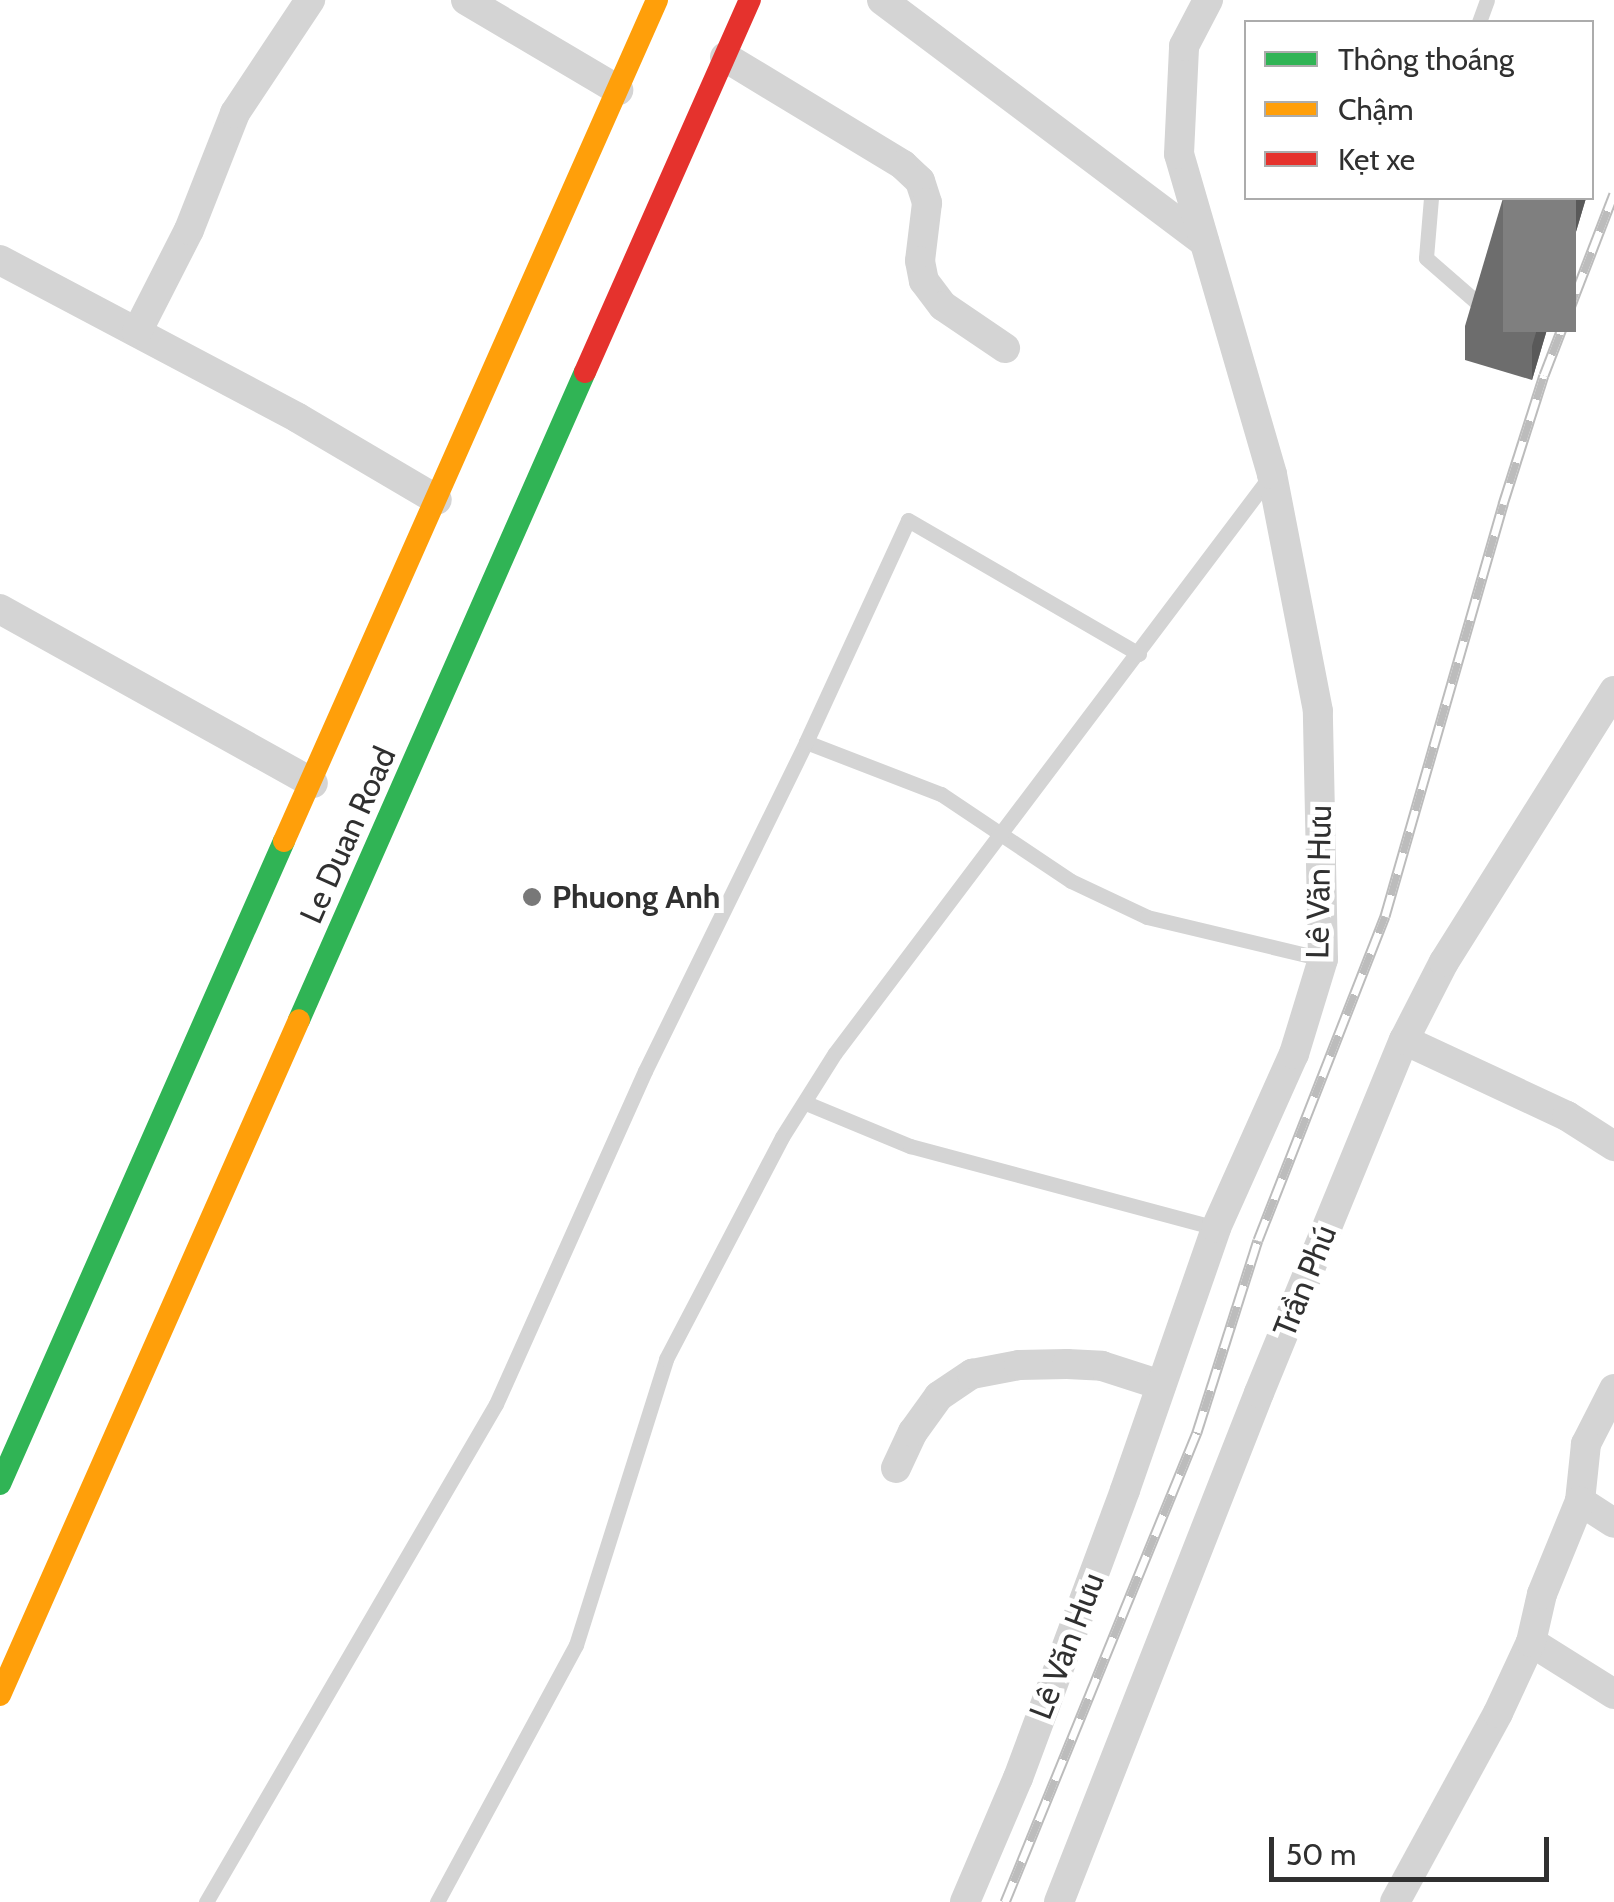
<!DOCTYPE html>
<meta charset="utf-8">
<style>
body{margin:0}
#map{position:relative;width:1614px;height:1902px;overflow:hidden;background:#fff;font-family:Cabin,sans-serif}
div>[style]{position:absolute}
.lane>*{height:15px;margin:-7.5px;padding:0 7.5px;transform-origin:7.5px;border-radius:7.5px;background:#d4d4d4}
.street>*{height:30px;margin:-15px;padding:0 15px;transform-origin:15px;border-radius:15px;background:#d4d4d4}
.fast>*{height:22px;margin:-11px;padding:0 11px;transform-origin:11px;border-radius:11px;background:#30b455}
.slow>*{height:22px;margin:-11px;padding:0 11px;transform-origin:11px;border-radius:11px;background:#ff9f0a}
.jam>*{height:22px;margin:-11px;padding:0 11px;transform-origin:11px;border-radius:11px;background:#e5322d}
.rail>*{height:11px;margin-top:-5.5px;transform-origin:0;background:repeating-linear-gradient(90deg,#fff 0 22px,#bcbcbc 0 44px);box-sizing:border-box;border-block:2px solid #bcbcbc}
.wall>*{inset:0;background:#6d6d6d}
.shaded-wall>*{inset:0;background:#595959}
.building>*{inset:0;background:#7f7f7f;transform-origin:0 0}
.dots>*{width:28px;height:28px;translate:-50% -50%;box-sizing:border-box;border:5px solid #fff;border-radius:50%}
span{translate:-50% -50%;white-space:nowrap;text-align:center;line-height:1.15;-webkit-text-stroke:10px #fff;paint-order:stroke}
.street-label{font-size:32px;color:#303030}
.poi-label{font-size:32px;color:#303030;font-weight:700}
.left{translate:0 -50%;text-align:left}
.legend{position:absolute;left:1244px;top:20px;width:350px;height:180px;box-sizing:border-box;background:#fff;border:2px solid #acacac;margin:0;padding:12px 18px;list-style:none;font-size:30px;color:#303030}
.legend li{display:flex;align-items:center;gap:20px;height:50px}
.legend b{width:50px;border:2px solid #acacac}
.scale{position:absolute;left:1269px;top:1837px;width:280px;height:45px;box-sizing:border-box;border:5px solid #303030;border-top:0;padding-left:12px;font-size:30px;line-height:35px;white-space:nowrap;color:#303030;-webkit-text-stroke:8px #fff;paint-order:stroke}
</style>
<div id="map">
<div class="lane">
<div style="left:1479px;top:22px;width:23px;rotate:-70deg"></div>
<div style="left:1431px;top:198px;width:60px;rotate:94.8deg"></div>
<div style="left:1426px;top:258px;width:73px;rotate:41.1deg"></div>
<div style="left:806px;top:742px;width:145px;rotate:21.1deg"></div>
<div style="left:941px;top:794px;width:156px;rotate:33.8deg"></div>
<div style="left:1071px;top:881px;width:84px;rotate:25.3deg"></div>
<div style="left:1147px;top:917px;width:181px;rotate:13.4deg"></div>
<div style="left:806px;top:1103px;width:113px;rotate:22.5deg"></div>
<div style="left:910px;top:1146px;width:317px;rotate:15deg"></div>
<div style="left:206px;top:1902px;width:576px;rotate:-59.79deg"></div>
<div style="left:496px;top:1404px;width:365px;rotate:-65.9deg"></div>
<div style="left:645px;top:1071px;width:366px;rotate:-63.9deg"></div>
<div style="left:806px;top:742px;width:244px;rotate:-65.3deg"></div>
<div style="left:908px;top:520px;width:267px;rotate:30.1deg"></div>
<div style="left:437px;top:1902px;width:292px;rotate:-61.6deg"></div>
<div style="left:576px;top:1645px;width:300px;rotate:-72.5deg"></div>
<div style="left:666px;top:1359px;width:250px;rotate:-62.4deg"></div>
<div style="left:782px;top:1137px;width:99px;rotate:-57.8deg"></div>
<div style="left:835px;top:1053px;width:724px;rotate:-52.97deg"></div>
</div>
<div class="street">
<div style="left:466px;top:0;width:177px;rotate:30.6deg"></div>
<div style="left:882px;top:0;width:403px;rotate:36.9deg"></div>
<div style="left:725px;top:57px;width:208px;rotate:31.2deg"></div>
<div style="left:903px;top:165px;width:23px;rotate:43deg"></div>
<div style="left:920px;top:181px;width:23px;rotate:72deg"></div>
<div style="left:927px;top:203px;width:58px;rotate:96.9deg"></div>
<div style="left:920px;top:261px;width:20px;rotate:79deg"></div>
<div style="left:924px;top:281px;width:31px;rotate:53deg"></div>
<div style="left:943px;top:306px;width:75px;rotate:34.1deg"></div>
<div style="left:0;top:260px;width:337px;rotate:27.9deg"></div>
<div style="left:298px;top:418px;width:161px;rotate:30.5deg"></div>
<div style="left:137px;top:332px;width:114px;rotate:-63deg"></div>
<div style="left:189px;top:230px;width:126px;rotate:-68.5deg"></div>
<div style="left:235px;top:113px;width:136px;rotate:-56.4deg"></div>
<div style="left:0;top:609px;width:358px;rotate:29.1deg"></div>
<div style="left:1404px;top:1040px;width:180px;rotate:25deg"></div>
<div style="left:1567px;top:1116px;width:56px;rotate:32.6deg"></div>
<div style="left:1614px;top:1389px;width:62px;rotate:117deg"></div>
<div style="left:1586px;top:1444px;width:57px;rotate:96deg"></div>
<div style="left:1580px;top:1501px;width:40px;rotate:32.9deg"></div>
<div style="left:896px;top:1468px;width:40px;rotate:-65deg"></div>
<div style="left:913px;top:1432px;width:44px;rotate:-54.2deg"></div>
<div style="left:939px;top:1396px;width:40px;rotate:-34deg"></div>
<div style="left:972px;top:1374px;width:48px;rotate:-10.8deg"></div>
<div style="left:1019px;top:1365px;width:48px;rotate:-1.2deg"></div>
<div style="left:1067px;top:1364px;width:35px;rotate:3deg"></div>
<div style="left:1102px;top:1366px;width:62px;rotate:17.9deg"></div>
<div style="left:1531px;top:1642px;width:98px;rotate:32.1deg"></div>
<div style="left:965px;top:1902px;width:135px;rotate:-66.9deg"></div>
<div style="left:1018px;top:1778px;width:307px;rotate:-69.6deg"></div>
<div style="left:1125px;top:1490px;width:277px;rotate:-70.8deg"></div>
<div style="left:1216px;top:1228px;width:191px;rotate:-65.9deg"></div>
<div style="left:1294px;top:1054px;width:99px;rotate:-73deg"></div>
<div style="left:1323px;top:959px;width:248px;rotate:-91.2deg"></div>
<div style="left:1318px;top:711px;width:241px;rotate:-101deg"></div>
<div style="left:1272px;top:474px;width:333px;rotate:-106.2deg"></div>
<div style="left:1179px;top:154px;width:108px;rotate:-87.3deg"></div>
<div style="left:1184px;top:46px;width:52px;rotate:-62.4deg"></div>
<div style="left:1059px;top:1902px;width:547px;rotate:-68.55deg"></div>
<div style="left:1259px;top:1393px;width:382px;rotate:-67.7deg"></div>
<div style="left:1404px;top:1040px;width:88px;rotate:-62.9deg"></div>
<div style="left:1444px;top:962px;width:320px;rotate:-57.9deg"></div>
<div style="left:1395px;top:1902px;width:215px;rotate:-61.4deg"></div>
<div style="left:1498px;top:1713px;width:78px;rotate:-65.1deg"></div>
<div style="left:1531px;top:1642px;width:49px;rotate:-77.1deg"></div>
<div style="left:1542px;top:1594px;width:100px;rotate:-67.8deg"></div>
</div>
<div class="fast">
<div style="left:299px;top:1020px;width:708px;rotate:-66.19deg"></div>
<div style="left:0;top:1484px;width:703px;rotate:-66.17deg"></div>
</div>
<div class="slow">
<div style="left:284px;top:841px;width:920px;rotate:-66.08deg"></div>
<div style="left:0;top:1695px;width:738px;rotate:-66.11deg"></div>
</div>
<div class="jam">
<div style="left:585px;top:372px;width:407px;rotate:-66.1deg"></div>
</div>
<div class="rail">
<div style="left:1005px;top:1902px;width:508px;rotate:-67.78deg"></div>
<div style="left:1197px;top:1432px;width:201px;rotate:-72.4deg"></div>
<div style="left:1258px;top:1240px;width:348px;rotate:-68.6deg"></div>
<div style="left:1385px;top:916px;width:429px;rotate:-74deg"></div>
<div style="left:1503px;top:504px;width:135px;rotate:-72.4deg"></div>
<div style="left:1544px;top:375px;width:194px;rotate:-68.9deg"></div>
</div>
<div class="wall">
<div style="clip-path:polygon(1503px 198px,1586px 198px,1532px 380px,1465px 360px,1465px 326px)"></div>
</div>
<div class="shaded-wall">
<div style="clip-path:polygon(1576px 198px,1586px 198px,1532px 380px,1532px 346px)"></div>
</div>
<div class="building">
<div style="left:1503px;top:198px;width:73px;height:134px"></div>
</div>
<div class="dots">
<div style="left:532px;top:897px;background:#787878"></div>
</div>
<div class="street-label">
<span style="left:348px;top:835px;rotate:-66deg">Le Duan Road</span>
<span style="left:1319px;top:882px;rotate:-89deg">Lê Văn Hưu</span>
<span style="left:1305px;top:1281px;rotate:-68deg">Trần Phú</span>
<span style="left:1067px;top:1646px;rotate:-69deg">Lê Văn Hưu</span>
</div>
<div class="poi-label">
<span class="left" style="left:552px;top:897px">Phuong Anh</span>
</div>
<ul class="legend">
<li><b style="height:12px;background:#30b455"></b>Thông thoáng</li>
<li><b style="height:12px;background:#ff9f0a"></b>Chậm</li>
<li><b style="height:12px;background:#e5322d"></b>Kẹt xe</li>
</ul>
<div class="scale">50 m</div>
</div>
